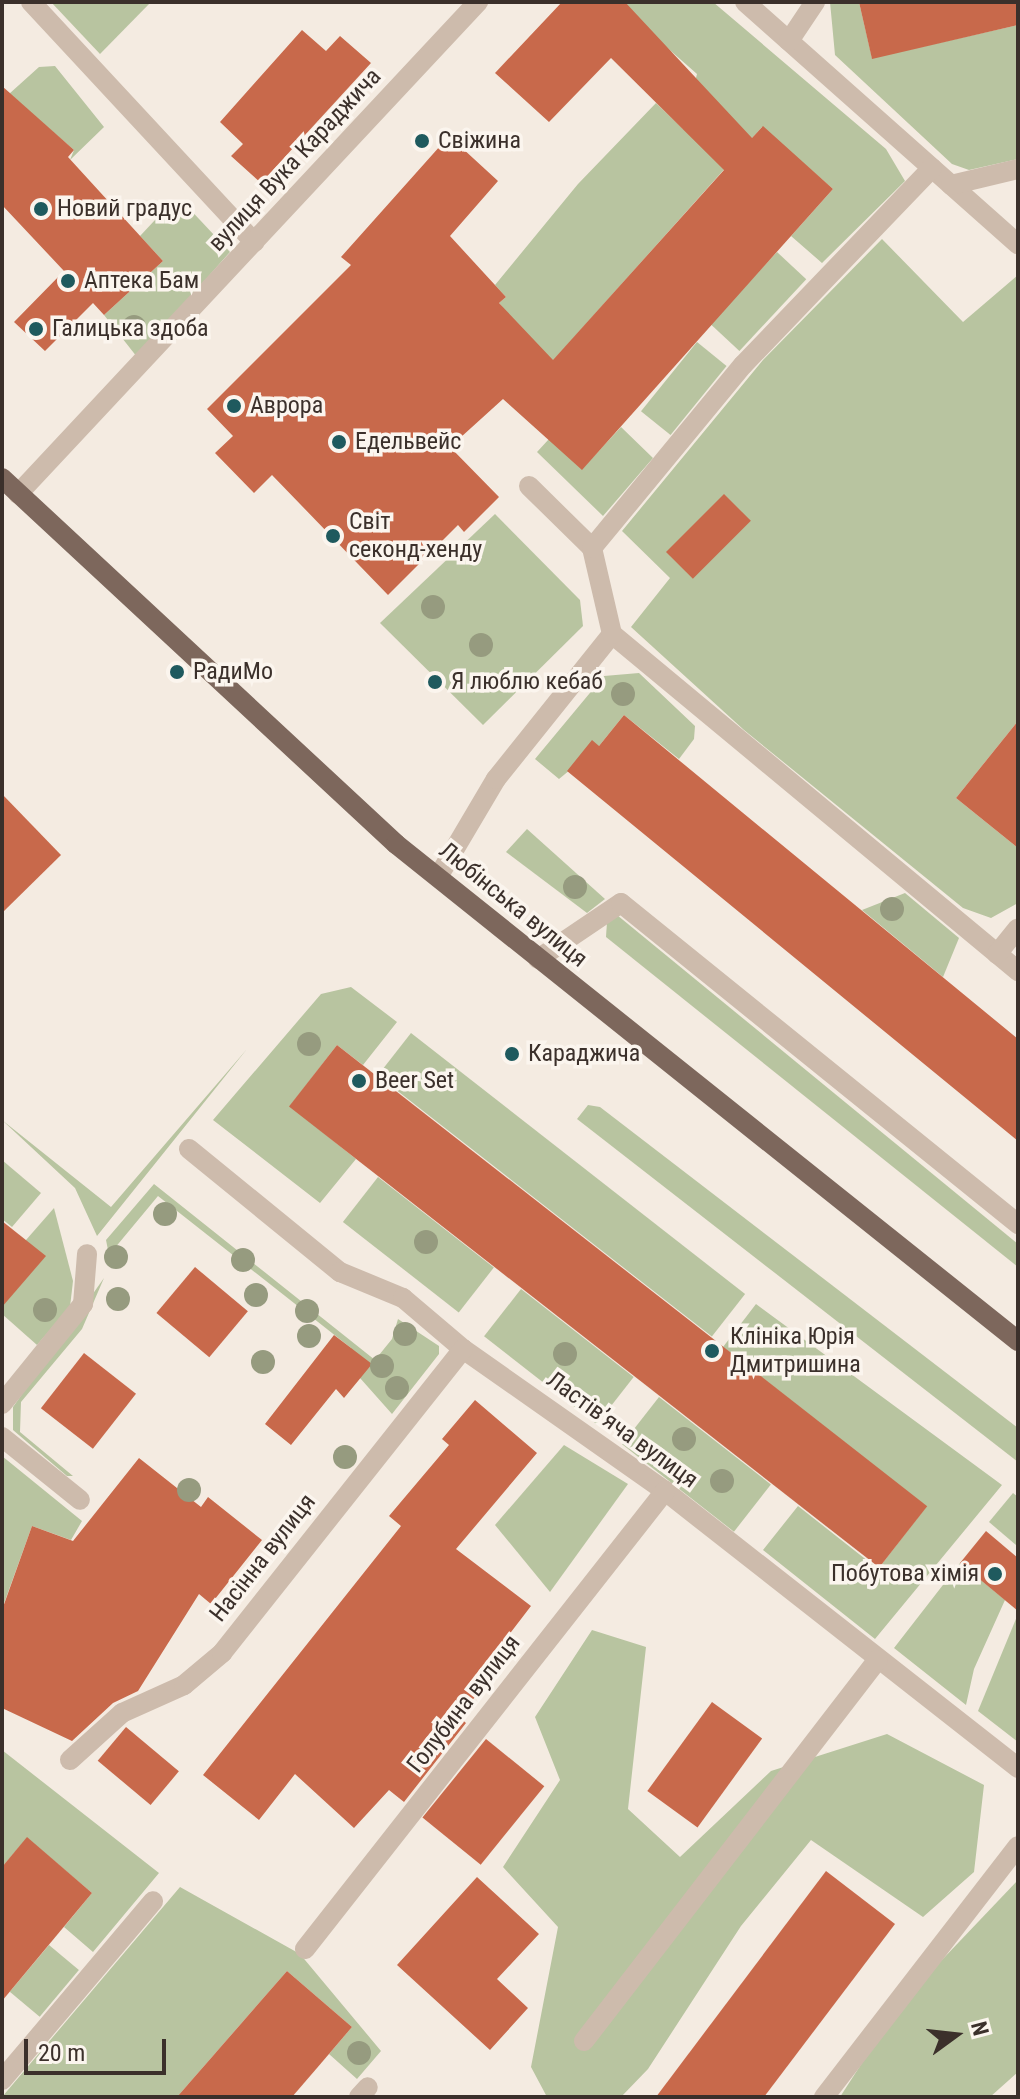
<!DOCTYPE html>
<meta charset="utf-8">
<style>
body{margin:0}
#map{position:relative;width:1020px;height:2099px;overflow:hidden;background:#f4ebe1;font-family:"Roboto Condensed",sans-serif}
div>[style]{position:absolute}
.green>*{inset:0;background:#b8c4a0;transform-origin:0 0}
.building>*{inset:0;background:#c8694b;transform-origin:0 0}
.minor>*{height:20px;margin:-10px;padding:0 10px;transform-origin:10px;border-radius:10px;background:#cdbbac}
.major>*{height:20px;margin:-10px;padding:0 10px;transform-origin:10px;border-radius:10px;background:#7d675c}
.trees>*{width:24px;height:24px;margin:-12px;border-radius:50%;background:#969b7f}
.dots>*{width:22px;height:22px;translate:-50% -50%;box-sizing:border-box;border:4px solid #fbf5ee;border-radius:50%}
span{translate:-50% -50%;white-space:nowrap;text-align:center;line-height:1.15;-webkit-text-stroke:7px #fbf5ee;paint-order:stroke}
.poi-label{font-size:24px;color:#3b302b}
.left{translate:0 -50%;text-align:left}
.right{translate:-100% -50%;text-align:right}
.street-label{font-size:24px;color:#3b302b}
.frame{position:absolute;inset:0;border:4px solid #3b302b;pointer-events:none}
.north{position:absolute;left:916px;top:1995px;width:80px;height:80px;-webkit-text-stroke:6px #fbf5ee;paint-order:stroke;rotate:75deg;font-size:22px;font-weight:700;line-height:32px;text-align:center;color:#3b302b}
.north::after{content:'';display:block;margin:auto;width:28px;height:36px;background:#3b302b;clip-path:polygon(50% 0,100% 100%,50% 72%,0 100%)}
.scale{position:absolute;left:24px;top:2039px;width:142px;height:36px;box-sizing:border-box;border:4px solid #3b302b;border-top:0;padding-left:10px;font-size:24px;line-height:28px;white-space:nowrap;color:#3b302b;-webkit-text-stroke:6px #fbf5ee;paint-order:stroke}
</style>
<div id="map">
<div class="green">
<div style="clip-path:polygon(51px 2px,151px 2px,100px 54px)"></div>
<div style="clip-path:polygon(626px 2px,713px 2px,886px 149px,905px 181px,822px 263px,791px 236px,833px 189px,762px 127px,550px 364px,499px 303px,506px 297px,495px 285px,578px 184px,656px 103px,683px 129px,697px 74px,621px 7px)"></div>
<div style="clip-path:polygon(830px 2px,859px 2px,872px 58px,1018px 25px,1018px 159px,969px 170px,952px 164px,835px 55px)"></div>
<div style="clip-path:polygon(55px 66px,104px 127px,70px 160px,74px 150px,9px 94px,39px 67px)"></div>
<div style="clip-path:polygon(170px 204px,185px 204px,230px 252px,137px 357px,104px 315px,163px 261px,140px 236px)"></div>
<div style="clip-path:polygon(882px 239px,963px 322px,1018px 275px,1018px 721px,956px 798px,1018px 848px,1018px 903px,991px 918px,963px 908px,744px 730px,631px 627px,670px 578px,622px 531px,763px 360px)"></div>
<div style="left:777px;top:252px;width:40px;height:98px;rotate:43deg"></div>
<div style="left:697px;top:342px;width:38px;height:89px;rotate:39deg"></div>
<div style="clip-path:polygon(621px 427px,653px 458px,603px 516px,537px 452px,549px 439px,582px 469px)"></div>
<div style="clip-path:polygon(495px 514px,580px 600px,583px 626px,483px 725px,380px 623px)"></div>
<div style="clip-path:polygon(639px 673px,695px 726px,694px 739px,679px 759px,624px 715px,599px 746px,559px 779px,535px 759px,604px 676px)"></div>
<div style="clip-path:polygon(527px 829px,605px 899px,587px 913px,506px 852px)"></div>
<div style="clip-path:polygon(905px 893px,959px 938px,943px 977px,862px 910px)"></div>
<div style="clip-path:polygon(617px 915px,1018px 1244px,1018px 1267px,606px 937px,607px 922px)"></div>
<div style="clip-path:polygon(351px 987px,397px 1022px,363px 1065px,337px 1045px,290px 1106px,356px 1159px,320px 1203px,213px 1120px,321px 994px)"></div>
<div style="left:411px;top:1033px;width:424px;height:54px;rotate:38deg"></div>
<div style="clip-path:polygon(247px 1049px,97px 1236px,75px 1188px,2px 1120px,111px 1207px)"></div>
<div style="clip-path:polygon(588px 1105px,600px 1107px,1018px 1428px,1018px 1462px,577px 1119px)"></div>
<div style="clip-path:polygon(2px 1160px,41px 1193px,12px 1227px,2px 1219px)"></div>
<div style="left:378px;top:1177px;width:147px;height:57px;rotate:38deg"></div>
<div style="clip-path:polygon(154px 1184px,375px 1360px,392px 1339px,398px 1319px,439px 1346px,439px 1354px,392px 1414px,344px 1360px,351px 1348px,158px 1196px,109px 1255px,106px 1240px)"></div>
<div style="clip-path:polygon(54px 1208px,73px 1281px,70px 1307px,37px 1345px,2px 1314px,2px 1307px,26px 1240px)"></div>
<div style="clip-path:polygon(104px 1278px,82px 1329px,21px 1402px,20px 1432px,73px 1476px,67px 1476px,13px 1430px,13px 1407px)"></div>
<div style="left:521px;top:1289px;width:143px;height:60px;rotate:38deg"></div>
<div style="clip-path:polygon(756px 1304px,1002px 1485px,875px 1639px,763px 1550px,798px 1506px,878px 1569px,926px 1507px,723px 1347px)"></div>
<div style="left:659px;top:1397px;width:142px;height:60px;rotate:38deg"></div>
<div style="clip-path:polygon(564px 1445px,628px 1484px,550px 1592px,495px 1525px)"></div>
<div style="clip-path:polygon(2px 1456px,82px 1521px,71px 1540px,32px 1526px,2px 1609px)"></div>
<div style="clip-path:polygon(1013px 1493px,1018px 1497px,1016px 1545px,989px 1522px)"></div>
<div style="clip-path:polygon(960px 1563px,1005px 1600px,974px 1669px,966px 1705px,894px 1648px)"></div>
<div style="clip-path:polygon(1018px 1614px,1018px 1742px,978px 1711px)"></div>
<div style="clip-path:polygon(592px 1630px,646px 1647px,628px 1809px,680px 1857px,771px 1771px,887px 1734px,984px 1785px,974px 1872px,923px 1917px,811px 1840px,741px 1926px,648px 2069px,621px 2097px,547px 2097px,531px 2067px,558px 1927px,503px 1867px,560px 1780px,535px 1717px)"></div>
<div style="clip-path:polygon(2px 1750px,159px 1873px,93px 1952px,64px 1927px,92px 1893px,27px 1838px,2px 1867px)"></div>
<div style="clip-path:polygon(1018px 1880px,1018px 2072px,990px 2097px,840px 2097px,900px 2004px)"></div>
<div style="clip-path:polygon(180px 1887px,300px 1954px,381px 2051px,357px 2079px,329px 2054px,352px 2027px,287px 1971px,177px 2097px,2px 2097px)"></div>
<div style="left:49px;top:1945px;width:39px;height:61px;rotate:40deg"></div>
</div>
<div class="building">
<div style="clip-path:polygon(562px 2px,625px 2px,752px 138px,763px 126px,833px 189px,582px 470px,503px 399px,450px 447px,499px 497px,464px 532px,458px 525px,388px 595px,272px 475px,254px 493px,215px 453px,233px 436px,207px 409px,351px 265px,341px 257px,449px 136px,498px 181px,450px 236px,506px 297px,499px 303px,553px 360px,724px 170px,611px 58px,549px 122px,495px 73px)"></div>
<div style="clip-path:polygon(859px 2px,1018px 2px,1018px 25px,872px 59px)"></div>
<div style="clip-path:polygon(302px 30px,326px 51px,340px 36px,371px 63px,261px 183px,231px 156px,243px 144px,220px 122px)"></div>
<div style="clip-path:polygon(2px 86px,74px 150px,68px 157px,163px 261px,104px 315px,93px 303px,45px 351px,14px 322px,64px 271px,2px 205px)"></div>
<div style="left:724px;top:494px;width:38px;height:82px;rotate:45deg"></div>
<div style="clip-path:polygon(624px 715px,1018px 1039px,1018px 1141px,567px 771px,592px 740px,599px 746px)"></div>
<div style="clip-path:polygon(1018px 721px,1018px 848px,956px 798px)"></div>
<div style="clip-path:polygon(2px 794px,61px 855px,2px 913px)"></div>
<div style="left:337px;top:1045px;width:749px;height:78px;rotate:38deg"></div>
<div style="clip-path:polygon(2px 1221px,46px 1256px,2px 1307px)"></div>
<div style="left:195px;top:1267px;width:69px;height:60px;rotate:40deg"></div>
<div style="clip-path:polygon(334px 1335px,372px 1364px,344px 1398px,336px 1389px,291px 1445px,265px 1424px)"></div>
<div style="left:84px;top:1353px;width:66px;height:70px;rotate:38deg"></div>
<div style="clip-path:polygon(475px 1400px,537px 1453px,456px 1549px,531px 1606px,481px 1671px,490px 1678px,459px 1717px,466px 1723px,404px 1802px,389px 1790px,354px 1828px,295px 1774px,259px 1820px,203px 1775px,401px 1526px,389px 1516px,449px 1445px,442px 1439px)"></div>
<div style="clip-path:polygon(139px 1458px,201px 1507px,208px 1497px,262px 1540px,211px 1604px,199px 1594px,138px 1691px,113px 1703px,72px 1741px,2px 1708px,2px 1610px,32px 1526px,73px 1541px)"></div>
<div style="clip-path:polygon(986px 1531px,1018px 1558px,1018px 1611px,960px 1563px)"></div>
<div style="left:712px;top:1702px;width:62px;height:110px;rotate:36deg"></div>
<div style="left:126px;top:1727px;width:69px;height:44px;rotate:40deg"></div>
<div style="left:486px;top:1739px;width:75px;height:101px;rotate:39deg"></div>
<div style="clip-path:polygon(27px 1837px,92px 1893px,2px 2001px,2px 1867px)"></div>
<div style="clip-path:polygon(826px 1871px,895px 1924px,764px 2097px,656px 2097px)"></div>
<div style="clip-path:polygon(477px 1877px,539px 1934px,497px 1979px,528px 2008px,490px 2050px,397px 1965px)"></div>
<div style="clip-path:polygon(287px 1971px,352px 2027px,317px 2068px,292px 2097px,177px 2097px)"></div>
</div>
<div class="minor">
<div style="left:31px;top:2px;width:328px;rotate:47.1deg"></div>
<div style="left:745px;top:2px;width:365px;rotate:41.6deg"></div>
<div style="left:789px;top:41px;width:47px;rotate:-56.3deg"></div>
<div style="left:951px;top:185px;width:69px;rotate:-13.4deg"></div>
<div style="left:529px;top:486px;width:88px;rotate:44.5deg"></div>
<div style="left:18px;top:494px;width:674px;rotate:-46.93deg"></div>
<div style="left:612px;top:634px;width:528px;rotate:39.69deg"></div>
<div style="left:438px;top:877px;width:114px;rotate:-59.4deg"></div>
<div style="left:496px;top:779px;width:186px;rotate:-51.3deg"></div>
<div style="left:612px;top:634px;width:88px;rotate:-103.1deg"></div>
<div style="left:592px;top:548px;width:237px;rotate:-50.5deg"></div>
<div style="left:743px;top:365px;width:273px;rotate:-46.2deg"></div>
<div style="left:997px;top:954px;width:33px;rotate:-51deg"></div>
<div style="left:538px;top:959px;width:100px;rotate:-34deg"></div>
<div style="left:621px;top:903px;width:511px;rotate:38.96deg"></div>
<div style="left:189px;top:1149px;width:195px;rotate:39.2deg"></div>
<div style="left:340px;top:1272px;width:68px;rotate:22.4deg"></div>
<div style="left:403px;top:1298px;width:79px;rotate:40.4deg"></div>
<div style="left:463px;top:1349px;width:247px;rotate:35.1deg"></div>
<div style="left:665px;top:1491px;width:449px;rotate:38.1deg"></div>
<div style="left:2px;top:1404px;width:129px;rotate:-51deg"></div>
<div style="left:83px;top:1304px;width:50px;rotate:-85.4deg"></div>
<div style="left:2px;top:1437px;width:100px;rotate:38.9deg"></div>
<div style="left:70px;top:1760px;width:70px;rotate:-42.1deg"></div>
<div style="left:122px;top:1713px;width:68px;rotate:-24.3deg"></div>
<div style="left:184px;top:1685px;width:50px;rotate:-40.1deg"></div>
<div style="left:222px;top:1653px;width:388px;rotate:-51.6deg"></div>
<div style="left:305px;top:1949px;width:583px;rotate:-51.83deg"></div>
<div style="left:584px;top:2041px;width:481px;rotate:-52.4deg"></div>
<div style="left:2px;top:2080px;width:234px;rotate:-49.8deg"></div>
<div style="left:359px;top:2097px;width:13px;rotate:-48deg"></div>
<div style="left:824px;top:2097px;width:317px;rotate:-52.3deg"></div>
</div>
<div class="major">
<div style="left:2px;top:478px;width:538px;rotate:42.89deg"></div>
<div style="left:396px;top:844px;width:796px;rotate:38.63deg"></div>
</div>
<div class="trees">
<div style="left:134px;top:327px"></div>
<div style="left:433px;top:607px"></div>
<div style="left:481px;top:645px"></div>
<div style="left:623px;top:694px"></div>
<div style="left:575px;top:887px"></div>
<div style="left:892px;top:909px"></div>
<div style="left:309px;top:1044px"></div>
<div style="left:165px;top:1214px"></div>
<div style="left:426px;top:1242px"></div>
<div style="left:116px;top:1257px"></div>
<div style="left:243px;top:1260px"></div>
<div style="left:256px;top:1295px"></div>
<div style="left:118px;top:1299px"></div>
<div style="left:45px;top:1310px"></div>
<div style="left:307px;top:1311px"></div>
<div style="left:405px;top:1334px"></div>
<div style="left:309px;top:1336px"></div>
<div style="left:565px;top:1354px"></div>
<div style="left:263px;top:1362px"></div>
<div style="left:382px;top:1366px"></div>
<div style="left:397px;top:1388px"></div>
<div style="left:684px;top:1439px"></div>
<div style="left:345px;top:1457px"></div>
<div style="left:722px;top:1481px"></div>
<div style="left:189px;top:1490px"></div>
<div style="left:359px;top:2053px"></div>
</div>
<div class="dots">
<div style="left:422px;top:141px;background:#1f5a5e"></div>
<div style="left:41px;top:209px;background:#1f5a5e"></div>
<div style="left:68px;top:281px;background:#1f5a5e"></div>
<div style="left:36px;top:329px;background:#1f5a5e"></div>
<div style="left:234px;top:406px;background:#1f5a5e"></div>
<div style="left:339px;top:442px;background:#1f5a5e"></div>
<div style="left:333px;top:536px;background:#1f5a5e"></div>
<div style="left:177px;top:672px;background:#1f5a5e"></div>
<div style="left:435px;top:682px;background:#1f5a5e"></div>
<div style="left:512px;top:1054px;background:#1f5a5e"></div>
<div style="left:359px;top:1081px;background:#1f5a5e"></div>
<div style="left:712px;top:1351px;background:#1f5a5e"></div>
<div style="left:995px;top:1574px;background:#1f5a5e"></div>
</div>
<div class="poi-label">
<span class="left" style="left:438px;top:141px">Свіжина</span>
<span class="left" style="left:57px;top:209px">Новий градус</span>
<span class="left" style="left:84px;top:281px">Аптека Бам</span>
<span class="left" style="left:52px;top:329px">Галицька здоба</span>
<span class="left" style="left:250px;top:406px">Аврора</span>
<span class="left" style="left:355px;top:442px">Едельвейс</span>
<span class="left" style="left:349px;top:536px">Світ<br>секонд-хенду</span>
<span class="left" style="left:193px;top:672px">РадиМо</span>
<span class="left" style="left:451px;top:682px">Я люблю кебаб</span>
<span class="left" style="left:528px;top:1054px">Караджича</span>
<span class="left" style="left:375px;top:1081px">Beer Set</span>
<span class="left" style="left:730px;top:1351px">Клініка Юрія<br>Дмитришина</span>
<span class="right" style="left:979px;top:1574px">Побутова хімія</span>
</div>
<div class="street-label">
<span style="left:295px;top:160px;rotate:-47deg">вулиця Вука Караджича</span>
<span style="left:513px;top:905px;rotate:39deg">Любінська вулиця</span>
<span style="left:622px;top:1430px;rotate:36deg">Ластівʼяча вулиця</span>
<span style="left:263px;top:1558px;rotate:-52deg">Насінна вулиця</span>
<span style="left:464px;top:1704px;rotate:-52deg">Голубина вулиця</span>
</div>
<div class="frame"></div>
<div class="north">N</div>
<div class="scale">20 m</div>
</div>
